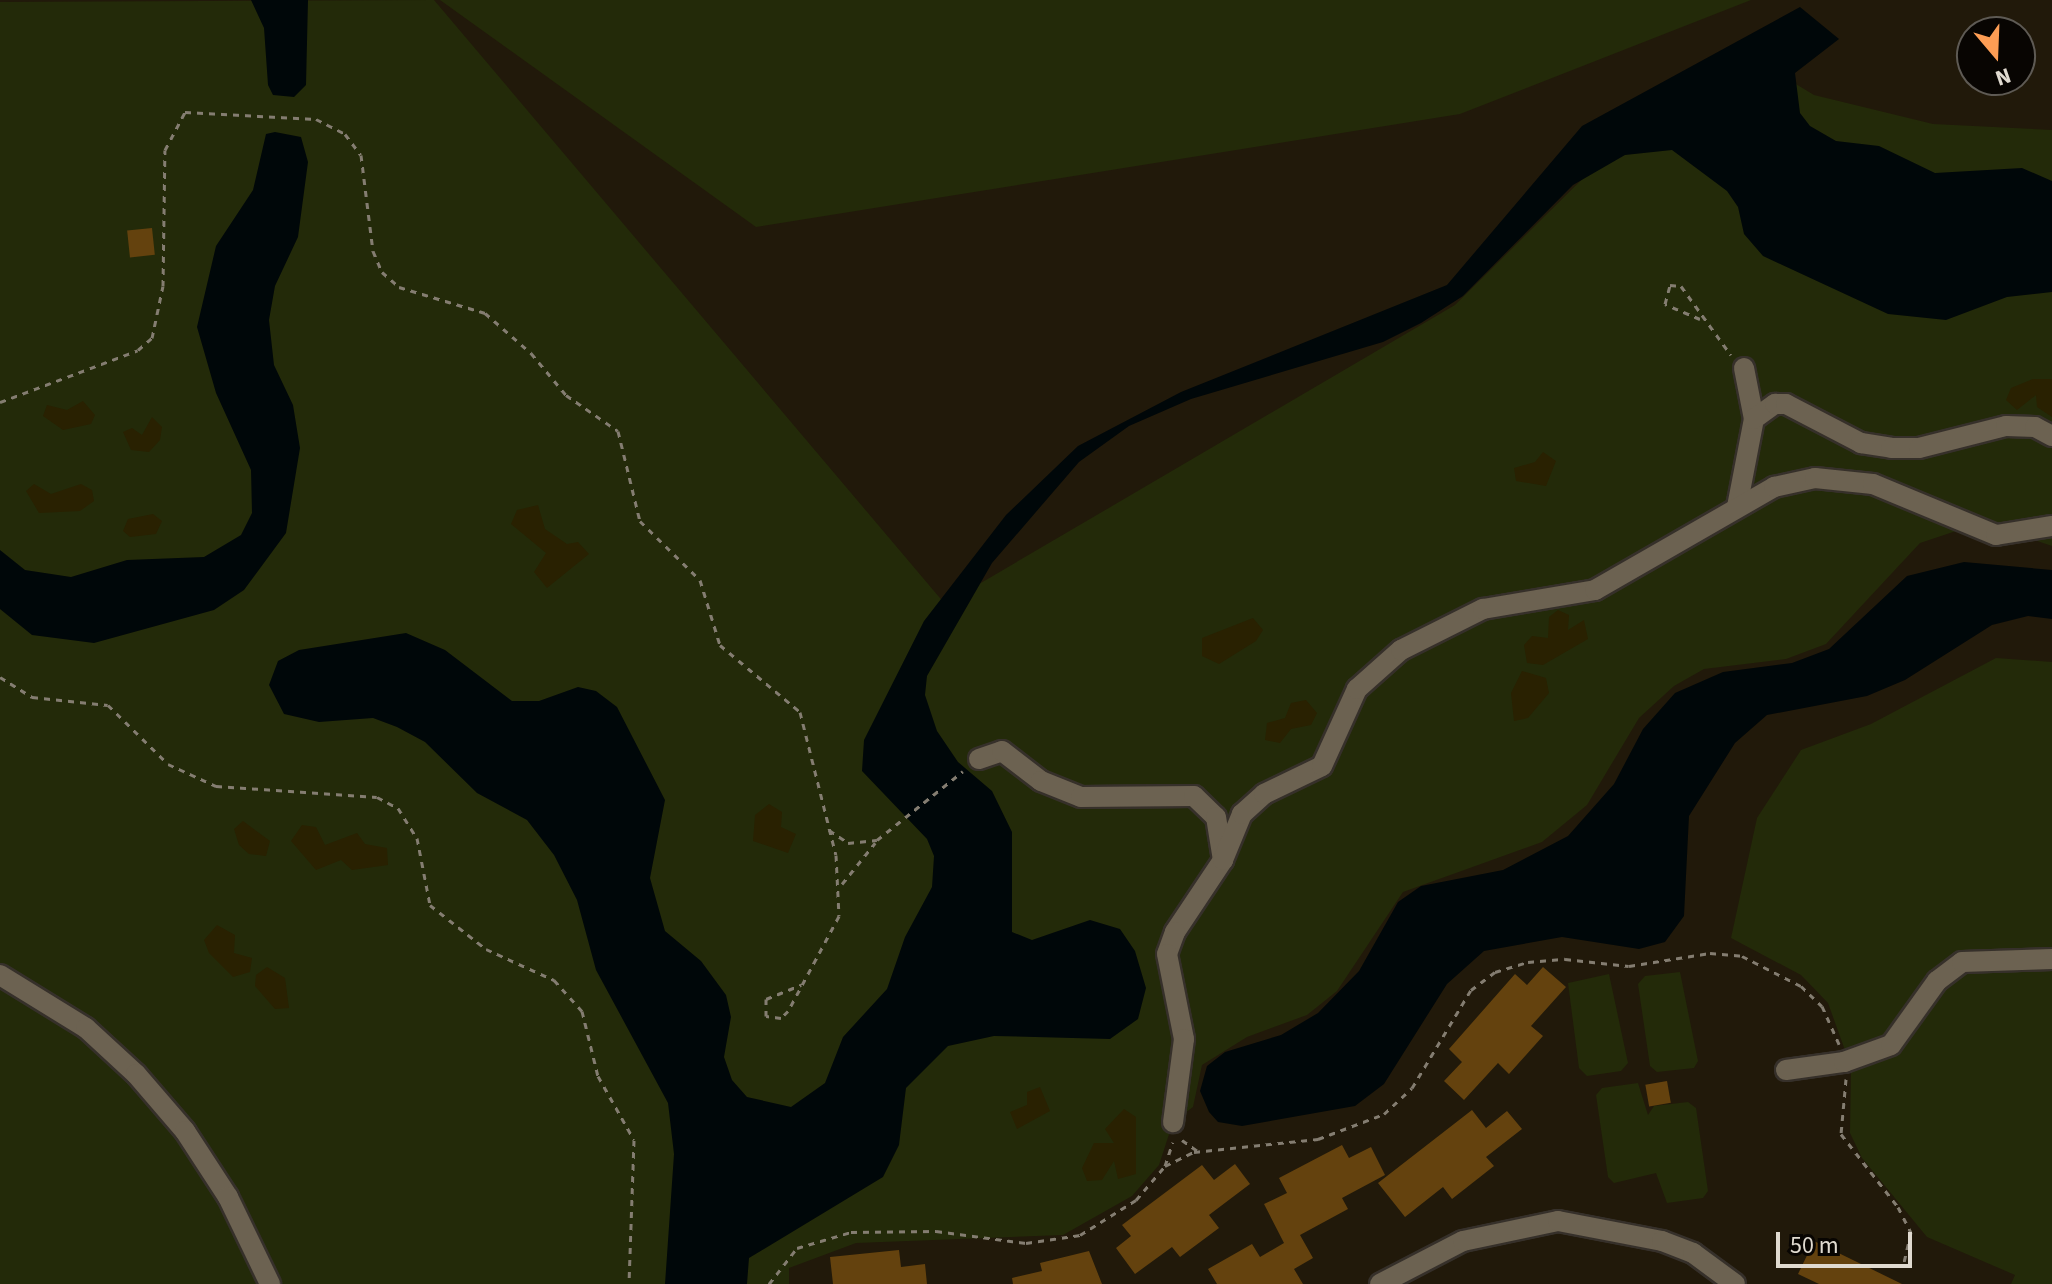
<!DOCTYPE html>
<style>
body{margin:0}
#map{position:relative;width:2052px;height:1284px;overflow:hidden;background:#21190a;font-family:"Source Sans 3",sans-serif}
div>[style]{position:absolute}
.green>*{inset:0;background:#232a09}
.sand>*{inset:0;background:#292101}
.water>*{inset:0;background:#000709}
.building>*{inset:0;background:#64420e;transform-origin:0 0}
.path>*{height:3px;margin-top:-1.5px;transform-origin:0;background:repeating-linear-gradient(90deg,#847d71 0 6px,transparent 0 12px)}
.roads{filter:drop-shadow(2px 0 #36302a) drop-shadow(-2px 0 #36302a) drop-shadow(0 2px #36302a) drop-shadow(0 -2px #36302a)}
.minor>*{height:20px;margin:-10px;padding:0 10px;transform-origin:10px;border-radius:10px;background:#6c6251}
span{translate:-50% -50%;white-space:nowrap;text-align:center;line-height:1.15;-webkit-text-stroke:6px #080502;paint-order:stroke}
.north{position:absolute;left:1956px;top:16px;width:80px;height:80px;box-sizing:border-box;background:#080502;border:2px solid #5e5a54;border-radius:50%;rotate:161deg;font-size:22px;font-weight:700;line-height:32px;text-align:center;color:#e0dad0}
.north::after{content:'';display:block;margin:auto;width:28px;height:36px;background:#fd9d54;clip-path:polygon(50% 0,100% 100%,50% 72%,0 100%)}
.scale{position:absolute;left:1776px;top:1232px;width:136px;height:36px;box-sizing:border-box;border:4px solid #e0dad0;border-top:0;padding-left:10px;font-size:24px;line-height:28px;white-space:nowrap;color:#e0dad0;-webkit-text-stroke:6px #080502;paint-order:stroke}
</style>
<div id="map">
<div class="green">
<div style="clip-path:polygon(434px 0,945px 604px,1455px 305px,1645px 117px,1753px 58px,1814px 95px,1933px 124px,2052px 130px,2052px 546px,2005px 530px,1959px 530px,1920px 543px,1826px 644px,1786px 659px,1704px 669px,1674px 686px,1639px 718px,1587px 805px,1542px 842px,1403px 892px,1337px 991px,1307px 1015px,1247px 1037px,1202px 1065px,1193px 1107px,1173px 1122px,1159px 1165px,1132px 1196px,1063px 1235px,856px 1243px,789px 1268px,789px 1284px,0 1284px,0 2px)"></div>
<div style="clip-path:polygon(440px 0,1751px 0,1460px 114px,756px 227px)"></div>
<div style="clip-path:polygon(1996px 658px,2052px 662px,2052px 1284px,2011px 1284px,2015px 1275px,1927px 1237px,1862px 1158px,1850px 1133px,1851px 1067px,1828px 1003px,1801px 975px,1731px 938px,1757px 818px,1801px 750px,1871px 724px)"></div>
<div style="clip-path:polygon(1680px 972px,1698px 1061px,1694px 1068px,1657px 1072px,1650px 1066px,1638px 984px,1645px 976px)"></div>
<div style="clip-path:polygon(1609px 974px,1628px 1063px,1621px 1071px,1587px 1076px,1579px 1068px,1568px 983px)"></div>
<div style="clip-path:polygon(1638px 1083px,1648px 1115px,1654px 1106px,1688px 1102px,1696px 1108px,1708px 1191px,1703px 1198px,1667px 1203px,1656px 1173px,1614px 1183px,1608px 1177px,1596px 1095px,1602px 1088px)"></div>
</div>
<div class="sand">
<div style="clip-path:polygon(2033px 379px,2052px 379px,2052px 417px,2037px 407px,2036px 395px,2017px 410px,2006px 400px,2011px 388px)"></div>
<div style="clip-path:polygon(83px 401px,95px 415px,91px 424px,63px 430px,43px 416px,47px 405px,67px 410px)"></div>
<div style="clip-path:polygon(152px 417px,162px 427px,160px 440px,149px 452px,131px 450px,123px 432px,132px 428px,142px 435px)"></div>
<div style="clip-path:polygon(1543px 452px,1556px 461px,1546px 486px,1516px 481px,1514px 468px,1535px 462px)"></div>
<div style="clip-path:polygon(34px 484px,51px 494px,81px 484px,92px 490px,94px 501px,80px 511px,39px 513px,26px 491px)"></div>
<div style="clip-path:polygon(538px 505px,545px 529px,567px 544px,578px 542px,589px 554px,547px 588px,534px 572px,546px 553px,511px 524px,517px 510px)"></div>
<div style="clip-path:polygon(153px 514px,162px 521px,156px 534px,130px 537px,123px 531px,128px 519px)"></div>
<div style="clip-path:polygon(1558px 610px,1569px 615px,1568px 630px,1584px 620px,1588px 639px,1543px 665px,1527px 663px,1524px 645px,1532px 636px,1548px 638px,1549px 617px)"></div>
<div style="clip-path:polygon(1253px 618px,1263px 630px,1256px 641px,1219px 664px,1202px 656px,1202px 638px)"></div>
<div style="clip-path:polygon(1522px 671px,1546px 678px,1549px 693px,1528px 718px,1514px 721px,1511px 693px)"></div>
<div style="clip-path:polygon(1306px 700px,1317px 713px,1311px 725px,1291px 729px,1280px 743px,1265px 740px,1267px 723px,1285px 718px,1291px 703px)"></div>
<div style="clip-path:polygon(769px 804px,782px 812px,781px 827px,796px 834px,788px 853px,753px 841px,755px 815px)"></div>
<div style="clip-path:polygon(243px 821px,270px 841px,266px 856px,249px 854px,239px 845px,234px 829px)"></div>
<div style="clip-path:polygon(302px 825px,316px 827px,325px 845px,357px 833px,365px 844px,387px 848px,388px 865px,352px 870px,341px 860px,316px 870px,291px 841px)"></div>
<div style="clip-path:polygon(217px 925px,235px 935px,234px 953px,252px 958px,250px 972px,233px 977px,209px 953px,204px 940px)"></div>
<div style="clip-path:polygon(267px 967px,285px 978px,289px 1008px,275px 1009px,255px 986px,256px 975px)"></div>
<div style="clip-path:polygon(1040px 1087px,1050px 1111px,1017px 1129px,1010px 1112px,1027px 1105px,1027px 1092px)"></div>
<div style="clip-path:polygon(1124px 1109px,1136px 1117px,1136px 1174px,1118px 1179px,1114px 1161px,1102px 1180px,1087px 1181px,1082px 1168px,1094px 1143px,1114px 1143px,1105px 1129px)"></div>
</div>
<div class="water">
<div style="clip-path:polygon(251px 0,308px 0,306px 85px,294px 97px,273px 95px,268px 85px,264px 28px)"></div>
<div style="clip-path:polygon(1800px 7px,1839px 39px,1795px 73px,1800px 113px,1810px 126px,1836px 141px,1879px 146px,1935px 173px,2022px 168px,2052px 181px,2052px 292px,2007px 297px,1946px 320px,1888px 314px,1763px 256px,1744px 234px,1738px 207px,1727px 191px,1672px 150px,1625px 155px,1573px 185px,1463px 296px,1421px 323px,1383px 342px,1191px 399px,1129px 426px,1079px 462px,992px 563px,927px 676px,925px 695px,937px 731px,958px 762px,992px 791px,1012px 832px,1012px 932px,1032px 940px,1090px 920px,1120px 929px,1135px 951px,1146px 988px,1138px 1019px,1110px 1039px,994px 1036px,948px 1046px,906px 1088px,899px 1145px,883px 1177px,749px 1258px,747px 1284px,665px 1284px,674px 1154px,668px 1103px,596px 970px,577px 900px,554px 855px,527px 820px,477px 793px,425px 742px,397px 727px,373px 718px,319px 722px,284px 714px,269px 685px,278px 661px,299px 650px,406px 633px,445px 650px,512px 701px,539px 701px,578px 687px,596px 691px,617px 707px,665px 800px,650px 878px,665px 931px,701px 961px,726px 995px,731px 1017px,724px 1057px,732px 1080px,747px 1097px,791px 1107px,825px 1083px,843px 1037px,887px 989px,905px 937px,932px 887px,934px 856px,927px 839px,862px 771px,864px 740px,924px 621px,1006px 515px,1078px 446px,1181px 392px,1447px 285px,1582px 126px)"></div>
<div style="clip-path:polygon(275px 132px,301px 137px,308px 162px,298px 237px,275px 286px,269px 320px,274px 365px,293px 405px,300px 448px,286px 533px,244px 590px,214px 610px,94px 643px,32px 635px,0 609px,0 550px,25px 570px,71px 577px,127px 560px,204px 557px,241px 535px,252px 513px,251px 470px,216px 393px,197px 327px,216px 246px,253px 190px,266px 134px)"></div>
<div style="clip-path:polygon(1964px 562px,2052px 570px,2052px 619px,2028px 616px,1992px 625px,1905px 680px,1867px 696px,1767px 715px,1735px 743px,1689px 816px,1684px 916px,1665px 942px,1639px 949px,1562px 937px,1484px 951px,1447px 984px,1384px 1084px,1355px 1106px,1242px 1126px,1218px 1122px,1209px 1112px,1200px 1091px,1207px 1066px,1225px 1052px,1281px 1035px,1318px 1013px,1359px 971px,1398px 902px,1421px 886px,1503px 870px,1568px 836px,1614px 784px,1643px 729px,1675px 693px,1723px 672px,1792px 663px,1829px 649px,1907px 576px)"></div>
</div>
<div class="building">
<div style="left:152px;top:228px;width:27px;height:25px;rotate:84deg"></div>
<div style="clip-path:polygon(1543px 967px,1566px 987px,1531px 1026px,1543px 1036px,1509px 1074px,1498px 1063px,1464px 1100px,1444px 1081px,1462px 1062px,1449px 1049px,1515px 974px,1527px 985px)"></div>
<div style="left:1667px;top:1081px;width:22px;height:22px;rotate:80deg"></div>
<div style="clip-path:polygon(1472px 1110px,1486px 1128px,1507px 1111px,1522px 1129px,1486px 1157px,1494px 1166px,1452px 1199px,1443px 1187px,1405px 1217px,1378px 1183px)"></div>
<div style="clip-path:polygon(1342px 1145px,1349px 1158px,1371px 1147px,1385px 1175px,1342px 1198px,1348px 1209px,1300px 1235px,1313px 1258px,1294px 1269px,1303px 1284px,1217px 1284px,1208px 1269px,1252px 1244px,1260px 1257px,1284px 1243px,1264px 1204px,1287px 1193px,1279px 1178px)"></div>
<div style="clip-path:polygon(1235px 1164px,1250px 1184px,1209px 1215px,1219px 1228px,1180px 1257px,1172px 1247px,1135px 1274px,1116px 1248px,1131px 1236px,1122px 1225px,1202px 1165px,1214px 1180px)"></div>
<div style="clip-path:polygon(1814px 1241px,1902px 1284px,1819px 1284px,1798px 1274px)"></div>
<div style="clip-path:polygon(899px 1250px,901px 1267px,925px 1264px,927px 1284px,833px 1284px,830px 1257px)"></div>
<div style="clip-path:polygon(1089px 1251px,1102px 1284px,1013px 1284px,1012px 1278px,1042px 1271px,1040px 1263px)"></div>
</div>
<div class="path">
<div style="left:1700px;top:319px;width:38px;rotate:-157deg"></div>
<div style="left:1665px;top:304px;width:20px;rotate:-75deg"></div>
<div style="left:1670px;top:285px;width:11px;rotate:5deg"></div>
<div style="left:1681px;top:286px;width:85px;rotate:54.1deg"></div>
<div style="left:0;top:402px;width:147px;rotate:-20.6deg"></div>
<div style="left:138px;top:350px;width:18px;rotate:-41deg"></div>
<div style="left:152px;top:338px;width:53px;rotate:-78.1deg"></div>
<div style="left:163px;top:286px;width:136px;rotate:-89.2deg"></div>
<div style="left:165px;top:150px;width:43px;rotate:-62.2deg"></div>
<div style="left:185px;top:112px;width:131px;rotate:3.1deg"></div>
<div style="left:316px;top:119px;width:33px;rotate:27deg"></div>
<div style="left:345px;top:134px;width:26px;rotate:53deg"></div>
<div style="left:361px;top:155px;width:97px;rotate:82.9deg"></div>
<div style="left:373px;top:251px;width:23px;rotate:67deg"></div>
<div style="left:382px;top:272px;width:23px;rotate:41deg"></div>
<div style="left:399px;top:287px;width:90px;rotate:16.8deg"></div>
<div style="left:485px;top:313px;width:61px;rotate:41deg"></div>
<div style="left:531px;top:353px;width:55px;rotate:50.2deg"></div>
<div style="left:566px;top:395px;width:63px;rotate:34.7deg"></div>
<div style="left:618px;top:431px;width:93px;rotate:76.3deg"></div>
<div style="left:640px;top:521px;width:84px;rotate:44.5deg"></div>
<div style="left:700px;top:580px;width:68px;rotate:72.9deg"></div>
<div style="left:720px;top:645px;width:104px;rotate:39.9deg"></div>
<div style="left:800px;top:712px;width:147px;rotate:75.9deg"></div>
<div style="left:836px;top:855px;width:61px;rotate:87.2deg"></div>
<div style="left:839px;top:916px;width:108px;rotate:118.2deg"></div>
<div style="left:788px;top:1011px;width:10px;rotate:135deg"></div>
<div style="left:781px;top:1018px;width:15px;rotate:-172deg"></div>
<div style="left:766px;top:1016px;width:17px;rotate:-90deg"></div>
<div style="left:766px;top:999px;width:38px;rotate:-22deg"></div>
<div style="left:0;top:677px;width:38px;rotate:32deg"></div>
<div style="left:32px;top:697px;width:76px;rotate:6deg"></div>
<div style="left:108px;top:705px;width:84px;rotate:44.5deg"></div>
<div style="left:168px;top:764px;width:53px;rotate:24.6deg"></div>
<div style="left:216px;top:786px;width:161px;rotate:3.9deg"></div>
<div style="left:377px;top:797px;width:24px;rotate:28deg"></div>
<div style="left:398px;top:808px;width:36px;rotate:58deg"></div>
<div style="left:417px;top:838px;width:68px;rotate:79deg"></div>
<div style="left:430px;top:905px;width:71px;rotate:38.2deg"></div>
<div style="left:486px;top:949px;width:75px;rotate:24.5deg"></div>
<div style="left:554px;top:980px;width:42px;rotate:47.9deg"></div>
<div style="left:582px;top:1011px;width:67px;rotate:76.2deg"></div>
<div style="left:598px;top:1076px;width:73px;rotate:60.6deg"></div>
<div style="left:634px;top:1140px;width:144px;rotate:92deg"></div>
<div style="left:829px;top:830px;width:23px;rotate:34deg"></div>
<div style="left:848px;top:843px;width:29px;rotate:-6deg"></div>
<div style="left:877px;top:840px;width:110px;rotate:-38.7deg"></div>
<div style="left:842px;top:884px;width:53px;rotate:-51.2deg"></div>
<div style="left:1846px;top:1079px;width:55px;rotate:95.2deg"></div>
<div style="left:1841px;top:1134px;width:93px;rotate:52deg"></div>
<div style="left:1898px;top:1207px;width:28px;rotate:63deg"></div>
<div style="left:1911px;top:1232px;width:32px;rotate:103deg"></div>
<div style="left:1182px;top:1140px;width:19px;rotate:35deg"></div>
<div style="left:1165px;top:1166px;width:32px;rotate:-26deg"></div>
<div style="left:1194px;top:1152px;width:125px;rotate:-6deg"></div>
<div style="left:1318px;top:1139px;width:71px;rotate:-20.7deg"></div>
<div style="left:1384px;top:1114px;width:38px;rotate:-43deg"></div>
<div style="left:1412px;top:1088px;width:114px;rotate:-59deg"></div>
<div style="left:1471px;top:990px;width:30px;rotate:-37deg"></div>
<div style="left:1495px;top:972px;width:34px;rotate:-17deg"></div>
<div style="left:1528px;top:962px;width:37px;rotate:-5deg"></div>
<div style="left:1565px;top:959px;width:64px;rotate:6.2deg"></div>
<div style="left:1629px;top:966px;width:82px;rotate:-9.1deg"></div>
<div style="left:1710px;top:953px;width:32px;rotate:5deg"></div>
<div style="left:1742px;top:956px;width:66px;rotate:27deg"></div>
<div style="left:1801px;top:986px;width:29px;rotate:44deg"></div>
<div style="left:1822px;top:1006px;width:42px;rotate:65.9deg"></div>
<div style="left:769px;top:1284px;width:46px;rotate:-52.1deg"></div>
<div style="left:797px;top:1248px;width:56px;rotate:-16.5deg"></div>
<div style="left:851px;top:1232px;width:85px;rotate:-0.7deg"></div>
<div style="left:936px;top:1231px;width:91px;rotate:7.6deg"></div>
<div style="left:1026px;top:1243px;width:55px;rotate:-8.4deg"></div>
<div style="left:1080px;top:1235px;width:66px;rotate:-32deg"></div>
<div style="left:1136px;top:1200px;width:45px;rotate:-49.5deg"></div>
<div style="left:1165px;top:1166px;width:25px;rotate:-72deg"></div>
</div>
<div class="roads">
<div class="minor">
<div style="left:1744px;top:368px;width:52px;rotate:78.9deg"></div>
<div style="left:1737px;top:507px;width:90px;rotate:-79.1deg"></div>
<div style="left:1754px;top:419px;width:26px;rotate:-36deg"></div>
<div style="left:1775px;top:404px;width:11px"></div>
<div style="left:1786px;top:404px;width:85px;rotate:27.5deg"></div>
<div style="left:1861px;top:443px;width:30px;rotate:9deg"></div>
<div style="left:1891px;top:448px;width:28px"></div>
<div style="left:1919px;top:448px;width:90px;rotate:-14.2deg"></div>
<div style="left:2006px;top:426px;width:29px;rotate:2deg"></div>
<div style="left:2035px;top:427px;width:19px;rotate:28deg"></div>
<div style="left:979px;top:759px;width:24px;rotate:-19deg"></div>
<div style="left:1002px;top:751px;width:49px;rotate:37.6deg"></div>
<div style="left:1041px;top:781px;width:43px;rotate:21.8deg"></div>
<div style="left:1081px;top:797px;width:113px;rotate:-0.5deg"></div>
<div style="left:1194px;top:796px;width:30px;rotate:44deg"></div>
<div style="left:1216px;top:817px;width:44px;rotate:80.8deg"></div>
<div style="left:1223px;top:860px;width:87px;rotate:123.7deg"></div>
<div style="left:1175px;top:932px;width:23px;rotate:110deg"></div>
<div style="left:1167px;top:954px;width:87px;rotate:78.7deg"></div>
<div style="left:1184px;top:1039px;width:84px;rotate:97.5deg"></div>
<div style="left:1223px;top:860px;width:50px;rotate:-67.6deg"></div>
<div style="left:1242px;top:814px;width:30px;rotate:-42deg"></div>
<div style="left:1264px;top:794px;width:64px;rotate:-25.8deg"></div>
<div style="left:1322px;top:766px;width:85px;rotate:-65.6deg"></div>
<div style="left:1357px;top:689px;width:59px;rotate:-41.6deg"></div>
<div style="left:1401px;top:650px;width:92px;rotate:-26.6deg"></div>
<div style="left:1483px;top:609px;width:114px;rotate:-9.6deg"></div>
<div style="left:1595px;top:590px;width:207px;rotate:-29.9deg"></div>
<div style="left:1774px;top:487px;width:42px;rotate:-12.4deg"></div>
<div style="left:1815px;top:478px;width:58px;rotate:5.9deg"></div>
<div style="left:1873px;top:484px;width:133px;rotate:22.5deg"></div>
<div style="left:1996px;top:535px;width:57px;rotate:-9.1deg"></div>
<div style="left:0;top:975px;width:101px;rotate:31.6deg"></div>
<div style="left:86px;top:1028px;width:68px;rotate:42.6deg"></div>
<div style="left:136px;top:1074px;width:75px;rotate:49.3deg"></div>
<div style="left:185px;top:1131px;width:79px;rotate:56.9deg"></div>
<div style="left:228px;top:1197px;width:97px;rotate:64.2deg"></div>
<div style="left:1786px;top:1070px;width:59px;rotate:-7.9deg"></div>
<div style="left:1844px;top:1062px;width:50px;rotate:-19.9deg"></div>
<div style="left:1891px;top:1045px;width:79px;rotate:-54.3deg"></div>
<div style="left:1937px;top:981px;width:31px;rotate:-37deg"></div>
<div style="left:1962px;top:962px;width:90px;rotate:-1.9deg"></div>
<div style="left:1380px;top:1284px;width:93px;rotate:-27.4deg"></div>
<div style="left:1463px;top:1241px;width:97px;rotate:-11.9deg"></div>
<div style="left:1558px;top:1221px;width:106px;rotate:10.9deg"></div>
<div style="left:1662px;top:1241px;width:33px;rotate:21deg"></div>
<div style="left:1693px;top:1253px;width:52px;rotate:36.4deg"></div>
</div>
</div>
<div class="north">N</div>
<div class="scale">50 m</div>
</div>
